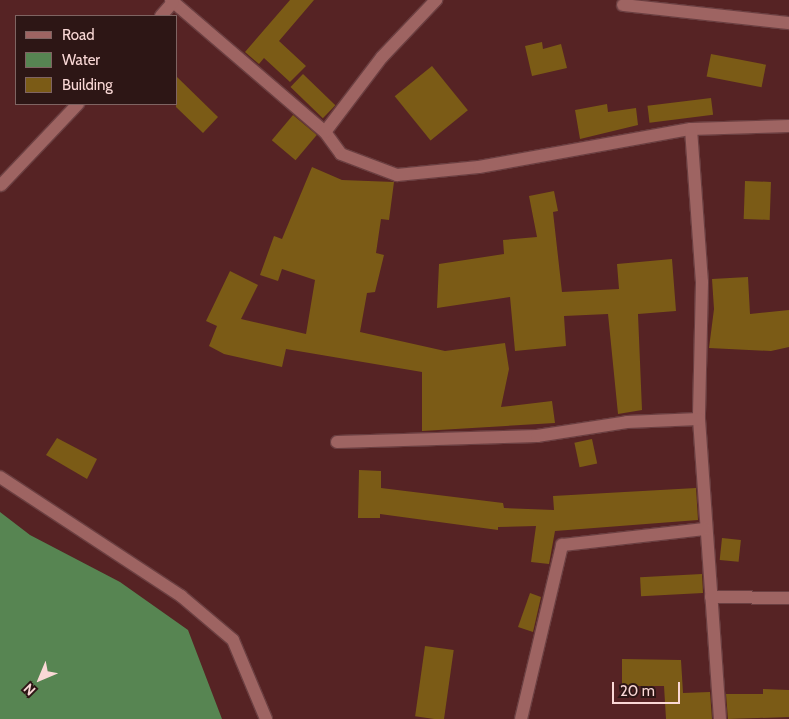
<!DOCTYPE html>
<style>
body{margin:0}
#map{position:relative;width:789px;height:719px;overflow:hidden;background:#562324;font-family:Cabin,sans-serif}
div>[style]{position:absolute}
.water>*{inset:0;background:#578552}
.building>*{inset:0;background:#7b5b16;transform-origin:0 0}
.roads{filter:drop-shadow(1px 0 #6b3f41) drop-shadow(-1px 0 #6b3f41) drop-shadow(0 1px #6b3f41) drop-shadow(0 -1px #6b3f41)}
.minor>*{height:12px;margin:-6px;padding:0 6px;transform-origin:6px;border-radius:6px;background:#9e6462}
span{translate:-50% -50%;white-space:nowrap;text-align:center;line-height:1.15;-webkit-text-stroke:5px #2d1615;paint-order:stroke}
.legend{position:absolute;left:15px;top:15px;width:162px;height:90px;box-sizing:border-box;background:#2d1615;border:1px solid #7f6462;margin:0;padding:6px 9px;list-style:none;font-size:15px;color:#fad8d6}
.legend li{display:flex;align-items:center;gap:10px;height:25px}
.legend b{width:25px;border:1px solid #7f6462}
.north{position:absolute;left:15px;top:654px;width:50px;height:50px;-webkit-text-stroke:4px #2d1615;paint-order:stroke;rotate:225deg;font-size:14px;font-weight:700;line-height:20px;text-align:center;color:#fad8d6}
.north::after{content:'';display:block;margin:auto;width:18px;height:22px;background:#fad8d6;clip-path:polygon(50% 0,100% 100%,50% 72%,0 100%)}
.scale{position:absolute;left:612px;top:682px;width:68px;height:22px;box-sizing:border-box;border:2px solid #fad8d6;border-top:0;padding-left:6px;font-size:15px;line-height:18px;white-space:nowrap;color:#fad8d6;-webkit-text-stroke:4px #2d1615;paint-order:stroke}
</style>
<div id="map">
<div class="water">
<div style="clip-path:polygon(0 512px,30px 535px,120px 582px,188px 630px,222px 719px,0 719px)"></div>
</div>
<div class="building">
<div style="clip-path:polygon(290px 0,314px 0,279px 41px,306px 66px,290px 82px,264px 58px,259px 64px,245px 52px)"></div>
<div style="clip-path:polygon(542px 42px,543px 49px,561px 44px,567px 68px,532px 76px,525px 46px)"></div>
<div style="left:711px;top:54px;width:56px;height:23px;rotate:11deg"></div>
<div style="left:432px;top:66px;width:57px;height:48px;rotate:51deg"></div>
<div style="left:303px;top:74px;width:45px;height:18px;rotate:44deg"></div>
<div style="clip-path:polygon(176px 76px,218px 117px,203px 133px,176px 107px)"></div>
<div style="left:711px;top:98px;width:17px;height:64px;rotate:83deg"></div>
<div style="clip-path:polygon(607px 104px,608px 112px,636px 108px,638px 125px,580px 139px,575px 110px)"></div>
<div style="left:293px;top:115px;width:31px;height:33px;rotate:40deg"></div>
<div style="clip-path:polygon(312px 167px,342px 180px,394px 182px,389px 220px,381px 219px,376px 253px,384px 255px,375px 292px,367px 293px,360px 332px,445px 351px,505px 343px,509px 369px,501px 407px,552px 401px,555px 423px,422px 431px,422px 372px,286px 349px,282px 367px,224px 354px,209px 346px,217px 326px,206px 321px,230px 271px,258px 285px,241px 319px,306px 334px,315px 280px,282px 269px,278px 281px,260px 275px,274px 236px,282px 239px)"></div>
<div style="left:745px;top:181px;width:26px;height:38px;rotate:2deg"></div>
<div style="clip-path:polygon(554px 191px,558px 211px,553px 212px,562px 292px,619px 289px,617px 264px,672px 259px,676px 311px,638px 314px,642px 410px,618px 414px,608px 314px,564px 316px,566px 346px,515px 351px,510px 297px,437px 308px,439px 264px,504px 254px,503px 240px,537px 237px,529px 196px)"></div>
<div style="clip-path:polygon(748px 277px,750px 314px,789px 310px,789px 347px,771px 351px,709px 348px,714px 309px,712px 279px)"></div>
<div style="clip-path:polygon(57px 438px,97px 459px,87px 479px,46px 455px)"></div>
<div style="left:592px;top:439px;width:25px;height:18px;rotate:78deg"></div>
<div style="clip-path:polygon(359px 470px,381px 471px,381px 488px,503px 503px,504px 508px,554px 510px,553px 496px,696px 488px,698px 520px,555px 531px,549px 564px,531px 562px,536px 526px,498px 527px,498px 530px,380px 514px,380px 518px,358px 518px)"></div>
<div style="left:722px;top:538px;width:19px;height:22px;rotate:6deg"></div>
<div style="left:702px;top:574px;width:19px;height:62px;rotate:87deg"></div>
<div style="clip-path:polygon(530px 593px,541px 597px,533px 632px,518px 627px)"></div>
<div style="left:425px;top:646px;width:29px;height:71px;rotate:8deg"></div>
<div style="clip-path:polygon(622px 659px,681px 660px,683px 693px,710px 692px,712px 719px,666px 719px,664px 686px,622px 686px)"></div>
<div style="clip-path:polygon(763px 689px,789px 690px,789px 717px,728px 719px,726px 694px,763px 694px)"></div>
</div>
<div class="roads">
<div class="minor">
<div style="left:171px;top:0;width:203px;rotate:40.6deg"></div>
<div style="left:325px;top:132px;width:27px;rotate:54deg"></div>
<div style="left:341px;top:154px;width:60px;rotate:20.6deg"></div>
<div style="left:397px;top:175px;width:82px;rotate:-5.6deg"></div>
<div style="left:479px;top:167px;width:215px;rotate:-10.2deg"></div>
<div style="left:691px;top:129px;width:98px;rotate:-1.8deg"></div>
<div style="left:623px;top:5px;width:167px;rotate:6.2deg"></div>
<div style="left:161px;top:16px;width:18px;rotate:-49deg"></div>
<div style="left:691px;top:129px;width:153px;rotate:85.9deg"></div>
<div style="left:702px;top:282px;width:137px;rotate:91.3deg"></div>
<div style="left:699px;top:419px;width:301px;rotate:86deg"></div>
<div style="left:325px;top:132px;width:94px;rotate:-52.8deg"></div>
<div style="left:382px;top:57px;width:79px;rotate:-46.5deg"></div>
<div style="left:1px;top:185px;width:112px;rotate:-46.5deg"></div>
<div style="left:337px;top:442px;width:200px;rotate:-1.7deg"></div>
<div style="left:537px;top:436px;width:91px;rotate:-8.8deg"></div>
<div style="left:627px;top:422px;width:72px;rotate:-2.4deg"></div>
<div style="left:0;top:477px;width:217px;rotate:33.3deg"></div>
<div style="left:181px;top:596px;width:68px;rotate:40.2deg"></div>
<div style="left:233px;top:640px;width:86px;rotate:67.3deg"></div>
<div style="left:711px;top:597px;width:78px;rotate:0.7deg"></div>
<div style="left:521px;top:719px;width:179px;rotate:-76.7deg"></div>
<div style="left:562px;top:545px;width:144px;rotate:-6.4deg"></div>
</div>
</div>
<ul class="legend">
<li><b style="height:6px;background:#9e6462"></b>Road</li>
<li><b style="height:14px;background:#578552"></b>Water</li>
<li><b style="height:14px;background:#7b5b16"></b>Building</li>
</ul>
<div class="north">N</div>
<div class="scale">20 m</div>
</div>
